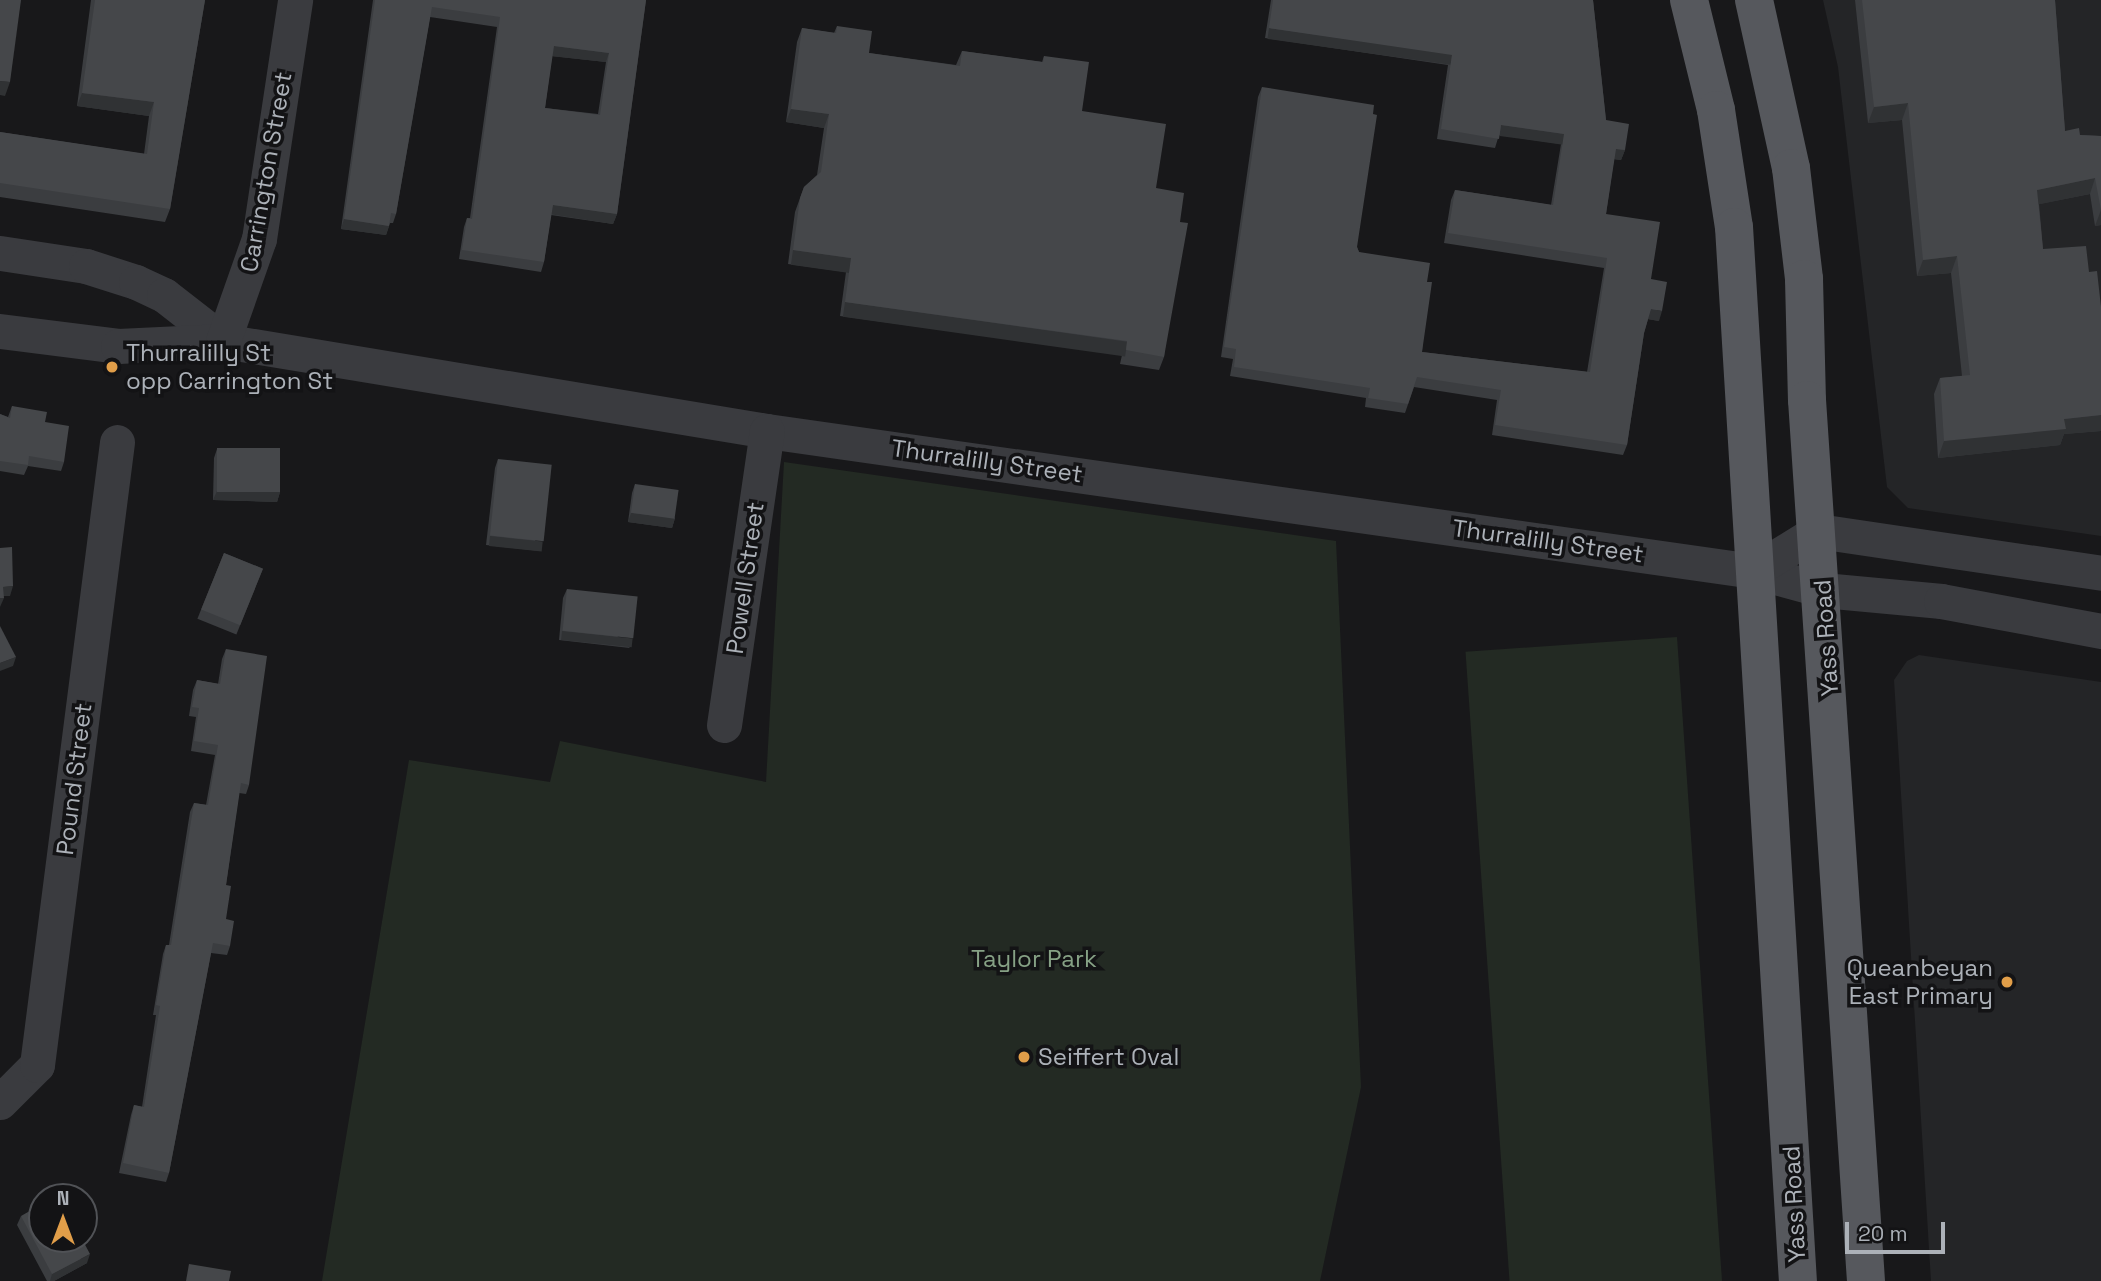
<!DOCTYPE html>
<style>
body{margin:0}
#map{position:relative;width:2101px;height:1281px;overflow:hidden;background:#18181a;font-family:"Space Grotesk",sans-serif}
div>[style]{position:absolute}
.built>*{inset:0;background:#242527}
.green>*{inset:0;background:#232a23;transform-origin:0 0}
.minor>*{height:35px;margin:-17.5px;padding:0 17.5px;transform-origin:17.5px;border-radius:17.5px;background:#3a3b3f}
.primary>*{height:38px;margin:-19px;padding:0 19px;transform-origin:19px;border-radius:19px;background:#56585d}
.wall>*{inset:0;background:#3b3d40;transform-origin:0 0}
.shaded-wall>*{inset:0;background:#303234;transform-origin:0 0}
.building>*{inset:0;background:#45474a;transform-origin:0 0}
.dots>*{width:19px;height:19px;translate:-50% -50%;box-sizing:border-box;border:4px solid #131315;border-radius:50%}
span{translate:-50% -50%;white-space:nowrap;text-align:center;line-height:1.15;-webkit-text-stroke:7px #131315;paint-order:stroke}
.street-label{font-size:24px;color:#acb1b8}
.poi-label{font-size:24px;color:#acb1b8}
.left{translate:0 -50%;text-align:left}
.right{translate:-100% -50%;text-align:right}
.park-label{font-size:24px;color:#86a185}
.north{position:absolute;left:28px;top:1183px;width:70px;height:70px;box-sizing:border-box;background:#131315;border:2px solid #505256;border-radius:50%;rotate:0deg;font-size:19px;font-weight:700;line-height:28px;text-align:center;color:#acb1b8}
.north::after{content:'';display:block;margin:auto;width:24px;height:32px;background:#e19e49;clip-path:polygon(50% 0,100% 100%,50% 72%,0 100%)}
.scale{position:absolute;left:1845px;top:1222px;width:100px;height:32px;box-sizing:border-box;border:4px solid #acb1b8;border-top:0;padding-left:9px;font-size:21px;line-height:24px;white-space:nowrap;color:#acb1b8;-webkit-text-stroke:5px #131315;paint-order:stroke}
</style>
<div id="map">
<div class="built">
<div style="clip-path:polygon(1823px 0,2101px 0,2101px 536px,1908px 508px,1887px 487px,1838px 67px)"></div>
<div style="clip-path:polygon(1919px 655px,2101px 682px,2101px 1281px,1931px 1281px,1894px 680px,1907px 661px)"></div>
</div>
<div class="green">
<div style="clip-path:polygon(784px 462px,1336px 541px,1361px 1087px,1320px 1281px,322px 1281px,409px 760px,550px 782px,560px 741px,766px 782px)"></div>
<div style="left:1677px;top:637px;width:646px;height:212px;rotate:86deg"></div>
</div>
<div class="minor">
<div style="left:0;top:253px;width:87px;rotate:8.6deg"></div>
<div style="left:86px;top:266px;width:52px;rotate:17.7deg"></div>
<div style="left:136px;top:282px;width:31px;rotate:25deg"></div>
<div style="left:164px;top:295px;width:75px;rotate:37.9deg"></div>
<div style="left:0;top:331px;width:119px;rotate:7.2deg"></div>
<div style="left:118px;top:346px;width:105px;rotate:-2.7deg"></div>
<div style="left:223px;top:341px;width:551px;rotate:9.39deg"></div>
<div style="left:767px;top:431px;width:996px;rotate:8.08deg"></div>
<div style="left:1753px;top:571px;width:73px;rotate:15.2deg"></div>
<div style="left:1823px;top:590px;width:119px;rotate:5.3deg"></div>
<div style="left:1941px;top:601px;width:163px;rotate:10.6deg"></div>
<div style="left:223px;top:341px;width:108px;rotate:-70.6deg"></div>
<div style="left:259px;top:239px;width:242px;rotate:-81.4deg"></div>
<div style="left:1753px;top:571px;width:76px;rotate:-31.6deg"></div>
<div style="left:1818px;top:531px;width:286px;rotate:8.4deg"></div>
<div style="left:724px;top:725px;width:297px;rotate:-81.7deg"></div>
<div style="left:0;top:1102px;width:52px;rotate:-45deg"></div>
<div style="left:37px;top:1065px;width:628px;rotate:-82.68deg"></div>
</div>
<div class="primary">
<div style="left:1689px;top:0;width:113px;rotate:76.2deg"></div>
<div style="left:1716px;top:110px;width:118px;rotate:81.3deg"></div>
<div style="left:1734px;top:227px;width:1056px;rotate:86.53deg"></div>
<div style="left:1754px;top:0;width:172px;rotate:77.6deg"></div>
<div style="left:1791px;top:168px;width:112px;rotate:83.3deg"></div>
<div style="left:1804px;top:279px;width:121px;rotate:88.6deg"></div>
<div style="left:1807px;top:400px;width:883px;rotate:86.17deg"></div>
</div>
<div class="wall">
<div style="clip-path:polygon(91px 0,205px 0,170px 209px,165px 222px,0 197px,0 132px,144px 154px,149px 116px,77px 106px)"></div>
<div style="clip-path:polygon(evenodd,373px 0,646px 0,617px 214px,613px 224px,551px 215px,544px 262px,541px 272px,459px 259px,464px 227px,467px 218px,470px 218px,497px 27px,430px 17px,396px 214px,393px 223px,390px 223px,386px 235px,341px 229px,373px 0,552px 56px,606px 62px,598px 114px,545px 108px,552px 56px)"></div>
<div style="clip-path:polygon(1271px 0,1593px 0,1606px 120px,1625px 150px,1621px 160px,1614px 159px,1606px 214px,1651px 279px,1659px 321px,1648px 319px,1644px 333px,1627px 445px,1623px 455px,1492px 435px,1497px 400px,1414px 387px,1405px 413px,1365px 407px,1366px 398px,1230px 376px,1233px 359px,1221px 357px,1258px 97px,1262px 87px,1357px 247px,1359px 252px,1427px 282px,1422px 352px,1587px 372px,1604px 268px,1444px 243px,1451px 200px,1455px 190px,1551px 205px,1561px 144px,1499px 135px,1495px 148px,1437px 139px,1448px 65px,1265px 38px)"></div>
<div style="clip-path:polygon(1855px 0,2055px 0,2065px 131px,2080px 135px,2101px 136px,2101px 225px,2095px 226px,2090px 194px,2039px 204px,2043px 249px,2089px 272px,2101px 307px,2101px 431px,2064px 434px,2060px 445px,1938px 458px,1934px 394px,1940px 378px,1962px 376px,1951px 273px,1917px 276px,1902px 120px,1868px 123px)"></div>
<div style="clip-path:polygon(837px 26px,869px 53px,956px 65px,962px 51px,1042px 62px,1044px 56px,1082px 111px,1156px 188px,1180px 222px,1164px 357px,1159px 370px,1120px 364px,1122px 355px,840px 316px,846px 272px,788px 264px,795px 212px,804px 187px,817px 175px,824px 128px,786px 122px,797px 42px,802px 28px,834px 33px)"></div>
<div style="clip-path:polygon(12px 406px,45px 422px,64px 462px,61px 471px,28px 466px,24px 475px,0 471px,0 414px,8px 417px)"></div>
<div style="clip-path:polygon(217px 449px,280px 492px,277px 502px,213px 500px,214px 458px)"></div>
<div style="clip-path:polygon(498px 459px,540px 551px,486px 545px,495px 468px)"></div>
<div style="clip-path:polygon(635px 484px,675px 518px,672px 528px,628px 522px,632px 493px)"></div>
<div style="left:224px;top:553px;width:42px;height:71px;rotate:22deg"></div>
<div style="clip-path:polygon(567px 589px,630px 648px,559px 640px,563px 598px)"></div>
<div style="clip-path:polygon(226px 649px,249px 785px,246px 794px,239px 793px,226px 885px,226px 919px,230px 946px,227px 955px,211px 953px,169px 1173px,166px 1182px,119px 1173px,131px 1115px,134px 1105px,142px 1107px,156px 1015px,153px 1015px,163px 954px,166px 945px,169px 945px,190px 812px,194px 803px,206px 805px,215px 755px,191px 751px,196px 717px,189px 716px,193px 690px,197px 680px,218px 684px,222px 659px)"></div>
<div style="clip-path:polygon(21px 1216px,87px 1263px,54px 1281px,47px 1281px,17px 1225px)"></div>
</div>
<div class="shaded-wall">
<div style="left:1269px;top:28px;width:185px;height:11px;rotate:8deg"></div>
<div style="clip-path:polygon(554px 46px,609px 53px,606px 62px,550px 56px)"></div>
<div style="clip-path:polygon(0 81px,10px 82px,5px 96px,0 95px)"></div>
<div style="clip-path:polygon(82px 93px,154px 102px,149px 116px,77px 106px)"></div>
<div style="clip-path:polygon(1908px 103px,1902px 120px,1868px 123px,1874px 107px)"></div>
<div style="clip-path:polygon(791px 109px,829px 114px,824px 128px,786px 122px)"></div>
<div style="left:1501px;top:125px;width:64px;height:11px;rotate:8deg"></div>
<div style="clip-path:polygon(1616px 149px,1625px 150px,1621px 160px,1612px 159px)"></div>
<div style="clip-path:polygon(2095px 178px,2090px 194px,2031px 206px,2037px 190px)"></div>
<div style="clip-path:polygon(553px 205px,617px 214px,613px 224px,549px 214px)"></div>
<div style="clip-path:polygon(2101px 210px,2101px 225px,2095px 226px)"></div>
<div style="clip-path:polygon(344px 219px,389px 226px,386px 235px,341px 229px)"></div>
<div style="left:793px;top:250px;width:59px;height:15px;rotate:8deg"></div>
<div style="clip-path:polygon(1957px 256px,1951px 273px,1917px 276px,1923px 260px)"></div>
<div style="left:845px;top:302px;width:285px;height:15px;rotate:8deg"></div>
<div style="clip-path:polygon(1651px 309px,1662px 311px,1659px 321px,1647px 319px)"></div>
<div style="clip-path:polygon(2101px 415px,2101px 431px,2064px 434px,2060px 445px,1938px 458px,1944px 441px,2064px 419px)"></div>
<div style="clip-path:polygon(217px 491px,280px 492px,277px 502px,213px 500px)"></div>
<div style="clip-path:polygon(631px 513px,675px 518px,672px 528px,628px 522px)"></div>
<div style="left:490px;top:536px;width:53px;height:10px;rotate:6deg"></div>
<div style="clip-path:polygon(13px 586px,10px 596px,0 596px,3px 587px)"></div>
<div style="clip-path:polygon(0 598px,4px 598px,0 607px)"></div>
<div style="left:562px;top:631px;width:71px;height:9px;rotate:6deg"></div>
<div style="clip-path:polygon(16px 657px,13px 666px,0 671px,0 663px)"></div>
<div style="clip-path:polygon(90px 1254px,87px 1263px,54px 1281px,50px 1281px,52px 1274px)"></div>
</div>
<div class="building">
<div style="clip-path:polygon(0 0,21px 0,10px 82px,0 81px)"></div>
<div style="clip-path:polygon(95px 0,205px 0,170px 209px,0 183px,0 132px,147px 154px,154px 102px,82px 93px)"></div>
<div style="clip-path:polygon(evenodd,375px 0,646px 0,617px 214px,553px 205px,544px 262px,462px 250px,467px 218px,472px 219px,500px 17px,432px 7px,396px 214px,391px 213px,389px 226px,344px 219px,375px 0,554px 46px,609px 53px,600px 115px,545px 108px,554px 46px)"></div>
<div style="clip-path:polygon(1273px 0,1593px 0,1606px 120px,1629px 124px,1625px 150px,1616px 149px,1606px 214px,1660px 222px,1651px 279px,1667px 282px,1662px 311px,1651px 309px,1644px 333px,1627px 445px,1495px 425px,1501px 390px,1417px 377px,1408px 404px,1368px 398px,1370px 388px,1234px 367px,1236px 349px,1224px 347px,1262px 87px,1374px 105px,1373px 114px,1377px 115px,1357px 247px,1359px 252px,1430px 263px,1427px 282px,1432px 282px,1422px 352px,1590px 372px,1607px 258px,1448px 233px,1455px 190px,1553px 205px,1564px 134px,1501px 125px,1499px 139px,1441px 129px,1452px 55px,1269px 28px)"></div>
<div style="clip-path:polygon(1862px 0,2055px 0,2065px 131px,2079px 128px,2080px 135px,2101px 136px,2101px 210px,2095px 178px,2037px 190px,2043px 249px,2086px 246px,2089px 272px,2097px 271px,2101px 307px,2101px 415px,2064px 419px,2066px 429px,1944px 441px,1940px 378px,1970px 375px,1957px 256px,1923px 260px,1908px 103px,1874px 107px)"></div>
<div style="clip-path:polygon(837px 26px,872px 31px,869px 53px,960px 66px,962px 51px,1043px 62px,1044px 56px,1089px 62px,1082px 111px,1166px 124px,1156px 188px,1184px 193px,1180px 222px,1188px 223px,1164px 357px,1126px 350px,1127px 341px,845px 302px,851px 258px,793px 250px,800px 198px,804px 187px,821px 172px,829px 114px,791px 109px,802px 28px,836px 33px)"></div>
<div style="clip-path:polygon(12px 406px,47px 412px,45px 422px,69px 426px,64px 462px,29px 456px,28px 465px,0 461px,0 414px,10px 418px)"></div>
<div style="left:280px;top:448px;width:44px;height:63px;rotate:90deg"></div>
<div style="left:498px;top:459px;width:54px;height:77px;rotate:6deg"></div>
<div style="left:635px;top:484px;width:44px;height:29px;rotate:8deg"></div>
<div style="clip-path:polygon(12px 547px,13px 586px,3px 587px,4px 598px,0 598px,0 548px)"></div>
<div style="left:224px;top:553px;width:42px;height:61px;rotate:22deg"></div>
<div style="left:567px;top:589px;width:71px;height:42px;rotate:6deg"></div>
<div style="clip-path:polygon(0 626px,16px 657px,0 663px)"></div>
<div style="clip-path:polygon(226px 649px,267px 656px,249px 785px,241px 783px,226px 885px,231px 886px,226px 919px,234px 921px,230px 946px,213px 943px,169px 1173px,123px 1163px,134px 1105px,144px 1107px,160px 1006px,156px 1005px,166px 945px,171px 945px,194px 803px,208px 805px,218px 745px,194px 741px,199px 708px,192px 707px,197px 680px,220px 684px)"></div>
<div style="clip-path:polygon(42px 1204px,42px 1239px,82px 1239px,90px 1254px,52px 1274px,21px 1216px)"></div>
<div style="clip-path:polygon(189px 1264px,231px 1271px,229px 1281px,186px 1281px)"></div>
</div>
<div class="dots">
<div style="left:112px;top:367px;background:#e19e49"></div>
<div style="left:2007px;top:982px;background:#e19e49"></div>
<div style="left:1024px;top:1057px;background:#e19e49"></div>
</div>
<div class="street-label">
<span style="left:266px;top:172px;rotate:-80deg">Carrington Street</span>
<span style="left:987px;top:461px;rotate:8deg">Thurralilly Street</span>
<span style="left:1548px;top:541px;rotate:8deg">Thurralilly Street</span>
<span style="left:745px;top:578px;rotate:-82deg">Powell Street</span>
<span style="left:1826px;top:638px;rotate:-94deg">Yass Road</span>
<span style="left:74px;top:779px;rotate:-83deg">Pound Street</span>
<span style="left:1794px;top:1204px;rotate:-93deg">Yass Road</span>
</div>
<div class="poi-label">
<span class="left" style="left:126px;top:367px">Thurralilly St<br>opp Carrington St</span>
<span class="right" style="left:1993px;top:982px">Queanbeyan<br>East Primary</span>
<span class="left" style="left:1038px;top:1057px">Seiffert Oval</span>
</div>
<div class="park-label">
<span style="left:1034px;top:959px">Taylor Park</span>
</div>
<div class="north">N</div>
<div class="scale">20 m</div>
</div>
